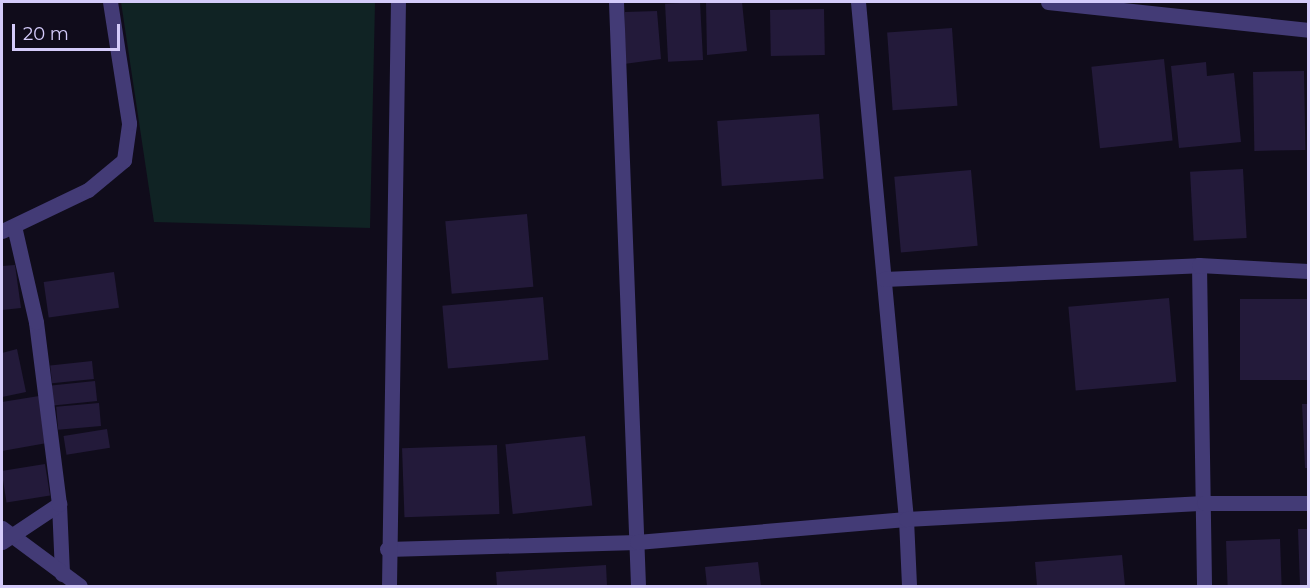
<!DOCTYPE html>
<style>
body{margin:0}
#map{position:relative;width:1310px;height:588px;overflow:hidden;background:#100c1b;font-family:Montserrat,sans-serif}
div>[style]{position:absolute}
.green>*{inset:0;background:#102324}
.building>*{inset:0;background:#231a3a;transform-origin:0 0}
.minor>*{height:15px;margin:-7.5px;padding:0 7.5px;transform-origin:7.5px;border-radius:7.5px;background:#433b76}
span{translate:-50% -50%;white-space:nowrap;text-align:center;line-height:1.15;-webkit-text-stroke:5px #100c1b;paint-order:stroke}
.frame{position:absolute;inset:0;border:3px solid #d4cbfa;pointer-events:none}
.scale{position:absolute;left:12px;top:24px;width:108px;height:27px;box-sizing:border-box;border:3px solid #d4cbfa;border-top:0;padding-left:8px;font-size:18px;line-height:21px;white-space:nowrap;color:#d4cbfa;-webkit-text-stroke:4px #100c1b;paint-order:stroke}
</style>
<div id="map">
<div class="green">
<div style="clip-path:polygon(121px 2px,375px 2px,370px 228px,154px 222px)"></div>
</div>
<div class="building">
<div style="left:700px;top:2px;width:58px;height:35px;rotate:87deg"></div>
<div style="clip-path:polygon(706px 2px,742px 2px,747px 51px,707px 55px)"></div>
<div style="left:824px;top:9px;width:46px;height:54px;rotate:89deg"></div>
<div style="clip-path:polygon(657px 11px,661px 59px,624px 64px,625px 12px)"></div>
<div style="left:952px;top:28px;width:78px;height:65px;rotate:86deg"></div>
<div style="left:1164px;top:59px;width:82px;height:73px;rotate:84deg"></div>
<div style="clip-path:polygon(1206px 62px,1207px 76px,1234px 73px,1241px 142px,1179px 148px,1171px 66px)"></div>
<div style="left:1304px;top:71px;width:79px;height:51px;rotate:89deg"></div>
<div style="left:819px;top:114px;width:65px;height:102px;rotate:86deg"></div>
<div style="left:1243px;top:169px;width:69px;height:53px;rotate:87deg"></div>
<div style="left:971px;top:170px;width:76px;height:77px;rotate:85deg"></div>
<div style="left:527px;top:214px;width:73px;height:82px;rotate:85deg"></div>
<div style="clip-path:polygon(15px 265px,21px 308px,2px 310px,2px 266px)"></div>
<div style="left:114px;top:272px;width:36px;height:71px;rotate:82deg"></div>
<div style="left:543px;top:297px;width:63px;height:101px;rotate:85deg"></div>
<div style="left:1169px;top:298px;width:84px;height:101px;rotate:85deg"></div>
<div style="left:1308px;top:299px;width:81px;height:68px;rotate:90deg"></div>
<div style="clip-path:polygon(17px 349px,26px 392px,2px 397px,2px 353px)"></div>
<div style="left:92px;top:361px;width:18px;height:42px;rotate:84deg"></div>
<div style="left:95px;top:381px;width:20px;height:44px;rotate:84deg"></div>
<div style="clip-path:polygon(39px 396px,47px 443px,2px 451px,2px 402px)"></div>
<div style="left:99px;top:403px;width:23px;height:43px;rotate:85deg"></div>
<div style="clip-path:polygon(1302px 404px,1308px 404px,1308px 468px,1305px 468px)"></div>
<div style="left:107px;top:429px;width:19px;height:44px;rotate:81deg"></div>
<div style="left:585px;top:436px;width:70px;height:80px;rotate:84deg"></div>
<div style="left:497px;top:445px;width:69px;height:95px;rotate:88deg"></div>
<div style="left:45px;top:464px;width:32px;height:44px;rotate:81deg"></div>
<div style="clip-path:polygon(1298px 529px,1308px 529px,1308px 586px,1300px 586px)"></div>
<div style="left:1280px;top:539px;width:47px;height:54px;rotate:88deg"></div>
<div style="clip-path:polygon(1122px 555px,1125px 586px,1037px 586px,1035px 562px)"></div>
<div style="clip-path:polygon(758px 562px,761px 586px,707px 586px,705px 567px)"></div>
<div style="clip-path:polygon(606px 565px,607px 586px,497px 586px,496px 572px)"></div>
</div>
<div class="minor">
<div style="left:616px;top:2px;width:584px;rotate:87.84deg"></div>
<div style="left:858px;top:2px;width:519px;rotate:84.7deg"></div>
<div style="left:906px;top:519px;width:67px;rotate:87.4deg"></div>
<div style="left:1048px;top:2px;width:262px;rotate:6.1deg"></div>
<div style="left:2px;top:231px;width:95px;rotate:-25.5deg"></div>
<div style="left:88px;top:190px;width:47px;rotate:-39.8deg"></div>
<div style="left:124px;top:160px;width:37px;rotate:-82deg"></div>
<div style="left:129px;top:123px;width:122px;rotate:-98.9deg"></div>
<div style="left:1199px;top:265px;width:321px;rotate:89.1deg"></div>
<div style="left:884px;top:279px;width:315px;rotate:-2.5deg"></div>
<div style="left:1199px;top:265px;width:109px;rotate:3.2deg"></div>
<div style="left:59px;top:504px;width:70px;rotate:87.5deg"></div>
<div style="left:2px;top:528px;width:97px;rotate:36.6deg"></div>
<div style="left:2px;top:542px;width:69px;rotate:-33.7deg"></div>
<div style="left:59px;top:504px;width:183px;rotate:-97.2deg"></div>
<div style="left:36px;top:322px;width:98px;rotate:-102.9deg"></div>
<div style="left:387px;top:549px;width:250px;rotate:-1.6deg"></div>
<div style="left:637px;top:542px;width:270px;rotate:-4.9deg"></div>
<div style="left:906px;top:519px;width:298px;rotate:-3.1deg"></div>
<div style="left:1204px;top:503px;width:104px"></div>
<div style="left:389px;top:586px;width:584px;rotate:-89.12deg"></div>
</div>
<div class="frame"></div>
<div class="scale">20 m</div>
</div>
